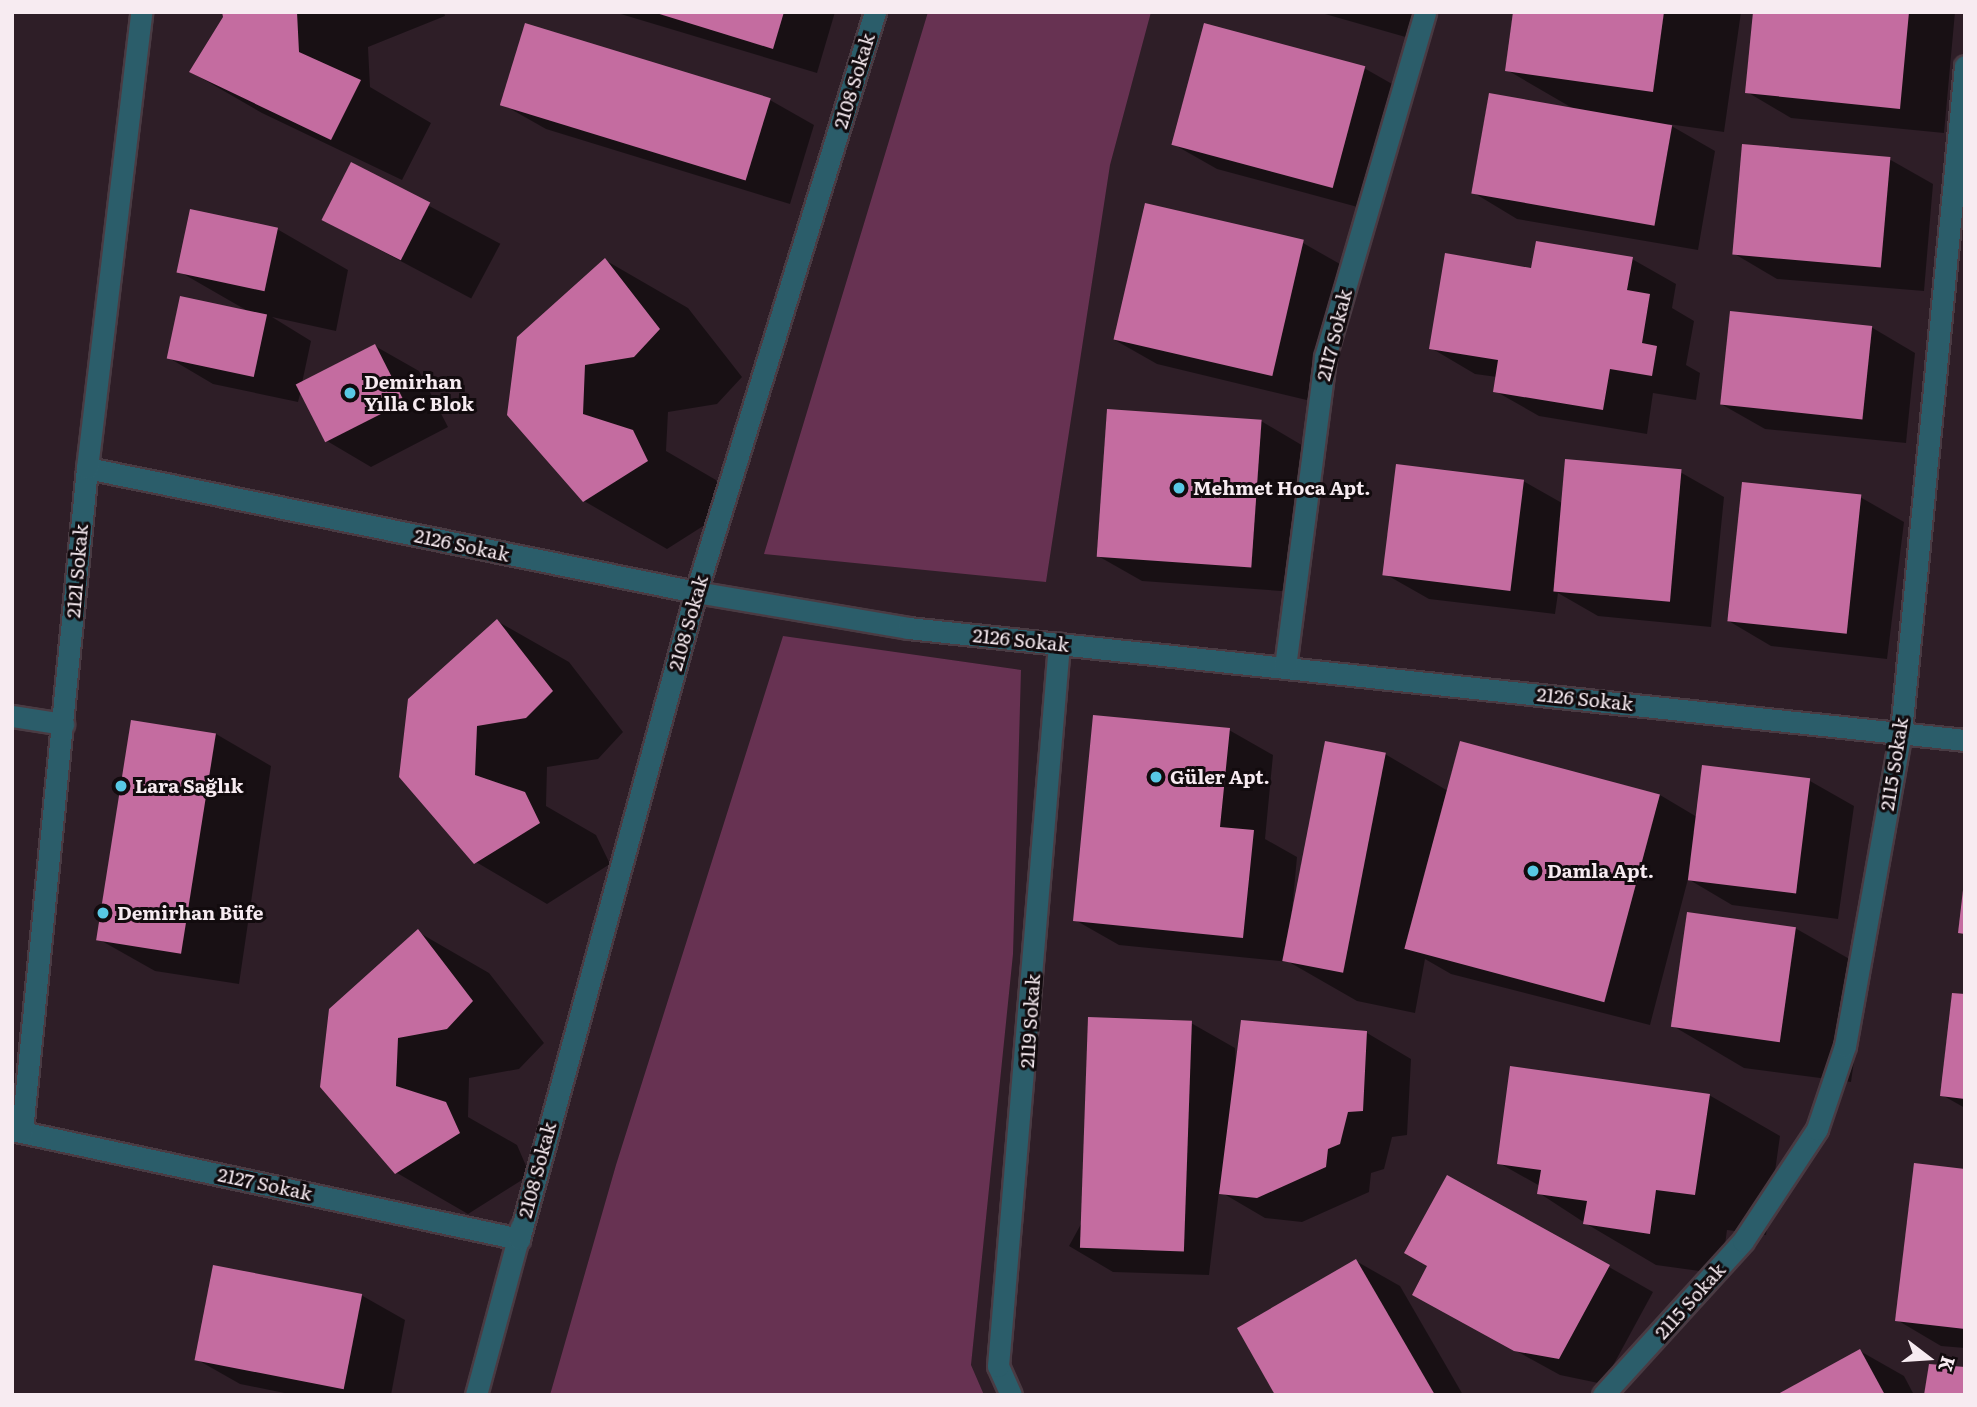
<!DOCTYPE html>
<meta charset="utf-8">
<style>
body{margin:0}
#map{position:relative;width:1977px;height:1407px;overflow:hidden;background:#2e1e27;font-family:Literata,serif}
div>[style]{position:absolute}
.green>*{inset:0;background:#673252}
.shadow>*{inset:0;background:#0007;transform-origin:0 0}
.building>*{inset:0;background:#c46ca0;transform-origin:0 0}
.roads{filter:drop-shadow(2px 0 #4a3b43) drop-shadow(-2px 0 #4a3b43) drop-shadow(0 2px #4a3b43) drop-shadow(0 -2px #4a3b43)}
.lane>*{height:21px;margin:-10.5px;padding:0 10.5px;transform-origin:10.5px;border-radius:10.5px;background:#2b5d6a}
.street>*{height:21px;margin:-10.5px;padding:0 10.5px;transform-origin:10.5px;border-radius:10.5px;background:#2b5d6a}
.dots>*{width:19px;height:19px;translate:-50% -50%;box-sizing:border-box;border:4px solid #120b0e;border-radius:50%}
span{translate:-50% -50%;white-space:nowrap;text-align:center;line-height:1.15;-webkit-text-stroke:6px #120b0e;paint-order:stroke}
.street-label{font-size:19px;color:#f7ebf1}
.poi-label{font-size:19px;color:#f7ebf1;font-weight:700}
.left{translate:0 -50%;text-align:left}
.frame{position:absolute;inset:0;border:14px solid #f7ebf1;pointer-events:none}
.north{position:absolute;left:1893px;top:1323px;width:70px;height:70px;-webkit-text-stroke:5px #120b0e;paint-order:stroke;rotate:107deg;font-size:19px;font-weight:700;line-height:28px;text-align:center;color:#f7ebf1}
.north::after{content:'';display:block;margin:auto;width:24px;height:32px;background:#f7ebf1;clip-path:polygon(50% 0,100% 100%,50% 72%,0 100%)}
</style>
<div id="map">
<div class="green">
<div style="clip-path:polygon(928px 12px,1151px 12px,1110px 165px,1046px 582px,764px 554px)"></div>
<div style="clip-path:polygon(783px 636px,1021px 670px,1013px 954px,971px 1365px,984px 1395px,550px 1395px,616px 1165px)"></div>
</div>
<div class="shadow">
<div style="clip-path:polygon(223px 12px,444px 12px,445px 16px,368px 47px,370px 87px,431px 123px,402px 180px,262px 113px,191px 72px,225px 17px)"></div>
<div style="clip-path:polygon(614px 12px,835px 12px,817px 73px)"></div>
<div style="clip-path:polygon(1318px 12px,1424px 12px,1416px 40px)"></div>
<div style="clip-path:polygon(1515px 12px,1741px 12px,1724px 132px,1668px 124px,1715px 151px,1698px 250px,1517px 219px,1474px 193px,1574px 109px,1507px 70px)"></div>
<div style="clip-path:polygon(1754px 12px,1955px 12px,1944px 133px,1791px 118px,1747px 92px)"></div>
<div style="clip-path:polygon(1364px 68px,1408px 93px,1376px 212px,1217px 169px,1173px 144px)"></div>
<div style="clip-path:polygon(770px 100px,814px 125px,790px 204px,546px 129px,502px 104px)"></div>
<div style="clip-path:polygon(1889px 159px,1933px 184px,1924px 291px,1777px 279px,1733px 253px)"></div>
<div style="left:352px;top:165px;width:168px;height:62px;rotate:28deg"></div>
<div style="clip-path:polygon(277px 229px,348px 270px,336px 331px,272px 317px,311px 341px,302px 383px,375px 346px,419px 371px,448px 427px,371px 467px,327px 441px,301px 390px,298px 402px,213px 384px,169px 358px,246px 310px,180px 272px)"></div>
<div style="clip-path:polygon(1303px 243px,1347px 268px,1315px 402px,1157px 364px,1113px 339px)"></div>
<div style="clip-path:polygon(1632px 259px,1676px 284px,1672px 308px,1694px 321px,1686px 365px,1700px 373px,1696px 400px,1653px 393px,1647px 434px,1539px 416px,1495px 391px,1497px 377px,1475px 374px,1431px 348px)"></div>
<div style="clip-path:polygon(605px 260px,688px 308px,742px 377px,717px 404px,668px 412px,666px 451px,716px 480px,730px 509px,667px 549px,584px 501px,509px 415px)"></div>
<div style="clip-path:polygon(1871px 327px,1915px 353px,1906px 443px,1765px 429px,1721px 404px)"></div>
<div style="clip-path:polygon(1261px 421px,1305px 447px,1295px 592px,1142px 581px,1098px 556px)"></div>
<div style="clip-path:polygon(1680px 472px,1724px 497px,1711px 627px,1598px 616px,1558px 593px,1555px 614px,1429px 599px,1385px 574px,1523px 481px,1562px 503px)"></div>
<div style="clip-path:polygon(1860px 497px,1904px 522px,1887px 659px,1771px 646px,1727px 620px)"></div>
<div style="clip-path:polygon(497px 621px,569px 662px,623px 732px,598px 759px,547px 767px,546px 806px,596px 835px,610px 864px,547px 904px,476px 862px,401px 777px)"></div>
<div style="clip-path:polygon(1229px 730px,1273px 755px,1265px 839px,1297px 857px,1292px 911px,1385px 754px,1448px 791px,1461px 743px,1660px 795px,1697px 817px,1810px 781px,1854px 806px,1838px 919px,1732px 905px,1688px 879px,1650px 1025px,1451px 974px,1425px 959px,1415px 1013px,1357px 1001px,1289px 962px,1119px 945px,1075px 920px)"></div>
<div style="clip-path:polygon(216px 734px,271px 766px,239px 984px,155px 971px,100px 940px)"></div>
<div style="clip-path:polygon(1795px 928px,1867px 969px,1851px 1082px,1744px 1068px,1673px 1026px)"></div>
<div style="clip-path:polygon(418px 932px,489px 973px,544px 1043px,519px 1069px,469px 1078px,468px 1117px,517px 1145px,530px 1175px,468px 1214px,397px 1173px,321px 1087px)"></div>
<div style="clip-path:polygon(1965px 996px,1965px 1108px,1942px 1095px)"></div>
<div style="clip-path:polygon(1191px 1023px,1235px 1048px,1236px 1073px,1367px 1033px,1411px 1059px,1407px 1135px,1392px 1137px,1384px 1169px,1371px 1173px,1369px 1192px,1302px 1222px,1265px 1218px,1219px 1191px,1209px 1275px,1113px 1272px,1069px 1246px)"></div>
<div style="clip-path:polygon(1709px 1095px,1780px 1136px,1766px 1235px,1727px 1230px,1721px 1274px,1656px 1265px,1585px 1223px,1539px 1193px,1540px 1186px,1499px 1163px)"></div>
<div style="clip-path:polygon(1965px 1171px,1965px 1348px,1941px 1346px,1897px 1320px)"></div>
<div style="clip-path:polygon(1356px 1261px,1400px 1286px,1463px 1395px,1277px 1395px)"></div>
<div style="clip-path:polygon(1609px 1267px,1653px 1292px,1603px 1384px,1560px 1375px,1458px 1319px)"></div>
<div style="clip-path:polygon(361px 1295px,405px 1320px,391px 1395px,294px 1395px,240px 1384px,196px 1359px)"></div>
<div style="clip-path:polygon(1860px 1351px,1904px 1376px,1914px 1395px,1779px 1395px)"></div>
</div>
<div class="building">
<div style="clip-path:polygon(222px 12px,297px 12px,299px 52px,361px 80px,331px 140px,189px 72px,223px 17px)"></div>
<div style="clip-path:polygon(653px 12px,784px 12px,773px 49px)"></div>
<div style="clip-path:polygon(1513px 12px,1664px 12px,1653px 92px,1505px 71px)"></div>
<div style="clip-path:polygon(1753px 12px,1909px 12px,1900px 109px,1745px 93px)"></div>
<div style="left:525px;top:23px;width:257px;height:86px;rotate:17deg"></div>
<div style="left:1204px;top:23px;width:167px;height:126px;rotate:15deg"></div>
<div style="left:1489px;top:93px;width:186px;height:102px;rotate:10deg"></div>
<div style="left:1742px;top:144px;width:149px;height:111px;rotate:5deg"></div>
<div style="left:351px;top:162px;width:89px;height:65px;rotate:27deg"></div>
<div style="left:1145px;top:203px;width:163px;height:140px;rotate:13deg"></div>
<div style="left:190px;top:209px;width:90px;height:65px;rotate:12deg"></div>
<div style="clip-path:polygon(1536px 241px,1633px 257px,1627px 290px,1650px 294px,1642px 343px,1657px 346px,1652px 376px,1610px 369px,1603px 410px,1493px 392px,1498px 360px,1429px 349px,1445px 253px,1531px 268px)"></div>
<div style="clip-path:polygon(605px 258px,660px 329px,634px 357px,585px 365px,583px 414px,633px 430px,648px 461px,583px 502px,507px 415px,517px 337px)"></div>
<div style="left:180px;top:296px;width:89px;height:64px;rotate:12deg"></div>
<div style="left:1730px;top:311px;width:143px;height:94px;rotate:6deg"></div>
<div style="left:375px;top:344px;width:65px;height:89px;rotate:63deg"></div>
<div style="left:1107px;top:409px;width:155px;height:148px;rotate:4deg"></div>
<div style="left:1565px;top:459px;width:117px;height:133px;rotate:5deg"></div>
<div style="left:1396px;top:464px;width:129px;height:112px;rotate:7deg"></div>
<div style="left:1742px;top:482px;width:120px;height:140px;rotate:6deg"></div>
<div style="clip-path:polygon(497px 619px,553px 691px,526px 718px,477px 726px,475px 775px,525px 792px,540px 823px,474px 864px,399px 777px,408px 699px)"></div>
<div style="clip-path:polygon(1093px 715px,1230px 728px,1220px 827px,1254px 830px,1243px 938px,1073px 921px)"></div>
<div style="left:131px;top:720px;width:86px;height:223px;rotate:9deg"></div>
<div style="left:1325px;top:741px;width:62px;height:224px;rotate:11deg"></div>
<div style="left:1460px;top:741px;width:207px;height:215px;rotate:15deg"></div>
<div style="left:1702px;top:765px;width:109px;height:116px;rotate:7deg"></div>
<div style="clip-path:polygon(1963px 890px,1965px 890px,1965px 934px,1958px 933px)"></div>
<div style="left:1687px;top:912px;width:110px;height:116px;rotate:8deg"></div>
<div style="clip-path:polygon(418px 929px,473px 1001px,447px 1029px,398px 1038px,396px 1086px,446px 1102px,460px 1133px,395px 1174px,320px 1087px,329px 1009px)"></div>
<div style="clip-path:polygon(1952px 993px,1965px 994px,1965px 1099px,1940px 1096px)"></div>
<div style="left:1088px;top:1017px;width:104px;height:231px;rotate:2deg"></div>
<div style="clip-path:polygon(1241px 1020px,1367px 1031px,1363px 1111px,1348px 1112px,1340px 1144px,1328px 1149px,1326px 1167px,1257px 1198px,1219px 1194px)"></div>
<div style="clip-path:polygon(1510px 1066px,1710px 1094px,1695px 1195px,1656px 1190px,1650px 1234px,1583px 1224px,1587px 1201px,1537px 1194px,1541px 1170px,1497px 1164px)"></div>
<div style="clip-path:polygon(1914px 1163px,1965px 1169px,1965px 1329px,1895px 1321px)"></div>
<div style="clip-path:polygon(1447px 1175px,1610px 1265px,1559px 1359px,1514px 1351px,1412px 1295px,1427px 1266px,1404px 1253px)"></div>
<div style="clip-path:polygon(1356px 1259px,1435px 1395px,1275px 1395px,1237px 1328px)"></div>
<div style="left:213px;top:1265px;width:152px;height:97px;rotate:11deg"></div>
<div style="clip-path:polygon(1860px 1349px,1885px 1395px,1776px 1395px)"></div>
<div style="clip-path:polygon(1929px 1364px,1965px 1367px,1965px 1395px,1924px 1395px)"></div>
</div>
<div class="roads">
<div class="lane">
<div style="left:476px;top:1395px;width:174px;rotate:-75deg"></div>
</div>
<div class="street">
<div style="left:87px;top:468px;width:621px;rotate:11.51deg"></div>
<div style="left:696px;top:592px;width:215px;rotate:9.6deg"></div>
<div style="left:908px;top:628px;width:1063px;rotate:6.05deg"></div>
<div style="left:1285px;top:667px;width:313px;rotate:-82.6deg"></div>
<div style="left:1325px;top:357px;width:359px;rotate:-73.8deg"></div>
<div style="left:12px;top:716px;width:52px;rotate:8.9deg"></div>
<div style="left:12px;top:1130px;width:519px;rotate:12.13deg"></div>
<div style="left:519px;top:1239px;width:671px;rotate:-74.7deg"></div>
<div style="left:696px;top:592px;width:607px;rotate:-72.85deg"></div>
<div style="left:22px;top:1131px;width:666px;rotate:-84.4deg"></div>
<div style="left:87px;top:468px;width:459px;rotate:-83.2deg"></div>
<div style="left:1011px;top:1395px;width:32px;rotate:-114deg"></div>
<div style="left:998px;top:1366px;width:725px;rotate:-85.17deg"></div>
<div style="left:1603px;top:1395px;width:208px;rotate:-47.7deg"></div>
<div style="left:1743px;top:1241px;width:134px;rotate:-56.5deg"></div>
<div style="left:1817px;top:1129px;width:88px;rotate:-71.4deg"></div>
<div style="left:1845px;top:1046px;width:319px;rotate:-79.9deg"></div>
<div style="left:1901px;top:732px;width:669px;rotate:-84.51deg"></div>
</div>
</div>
<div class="dots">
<div style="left:350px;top:393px;background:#58c8e4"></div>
<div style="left:1179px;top:488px;background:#58c8e4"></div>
<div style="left:1156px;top:777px;background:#58c8e4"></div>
<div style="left:121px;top:786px;background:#58c8e4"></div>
<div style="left:1533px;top:871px;background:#58c8e4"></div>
<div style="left:103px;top:913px;background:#58c8e4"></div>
</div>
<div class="street-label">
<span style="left:854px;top:81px;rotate:-73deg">2108 Sokak</span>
<span style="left:1334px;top:335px;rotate:-76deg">2117 Sokak</span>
<span style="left:462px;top:545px;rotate:12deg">2126 Sokak</span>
<span style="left:77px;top:571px;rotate:-85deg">2121 Sokak</span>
<span style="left:688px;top:623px;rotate:-74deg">2108 Sokak</span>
<span style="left:1021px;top:640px;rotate:6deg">2126 Sokak</span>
<span style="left:1585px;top:699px;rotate:6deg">2126 Sokak</span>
<span style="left:1894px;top:764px;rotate:-81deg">2115 Sokak</span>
<span style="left:1030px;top:1021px;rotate:-86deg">2119 Sokak</span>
<span style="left:537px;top:1170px;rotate:-75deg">2108 Sokak</span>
<span style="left:265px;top:1184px;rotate:12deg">2127 Sokak</span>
<span style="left:1690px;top:1301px;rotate:-48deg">2115 Sokak</span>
</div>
<div class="poi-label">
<span class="left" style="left:364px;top:393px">Demirhan<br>Yılla C Blok</span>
<span class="left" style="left:1193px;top:488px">Mehmet Hoca Apt.</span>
<span class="left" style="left:1170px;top:777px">Güler Apt.</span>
<span class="left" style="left:135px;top:786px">Lara Sağlık</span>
<span class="left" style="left:1547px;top:871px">Damla Apt.</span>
<span class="left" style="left:117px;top:913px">Demirhan Büfe</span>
</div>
<div class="frame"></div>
<div class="north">K</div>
</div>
